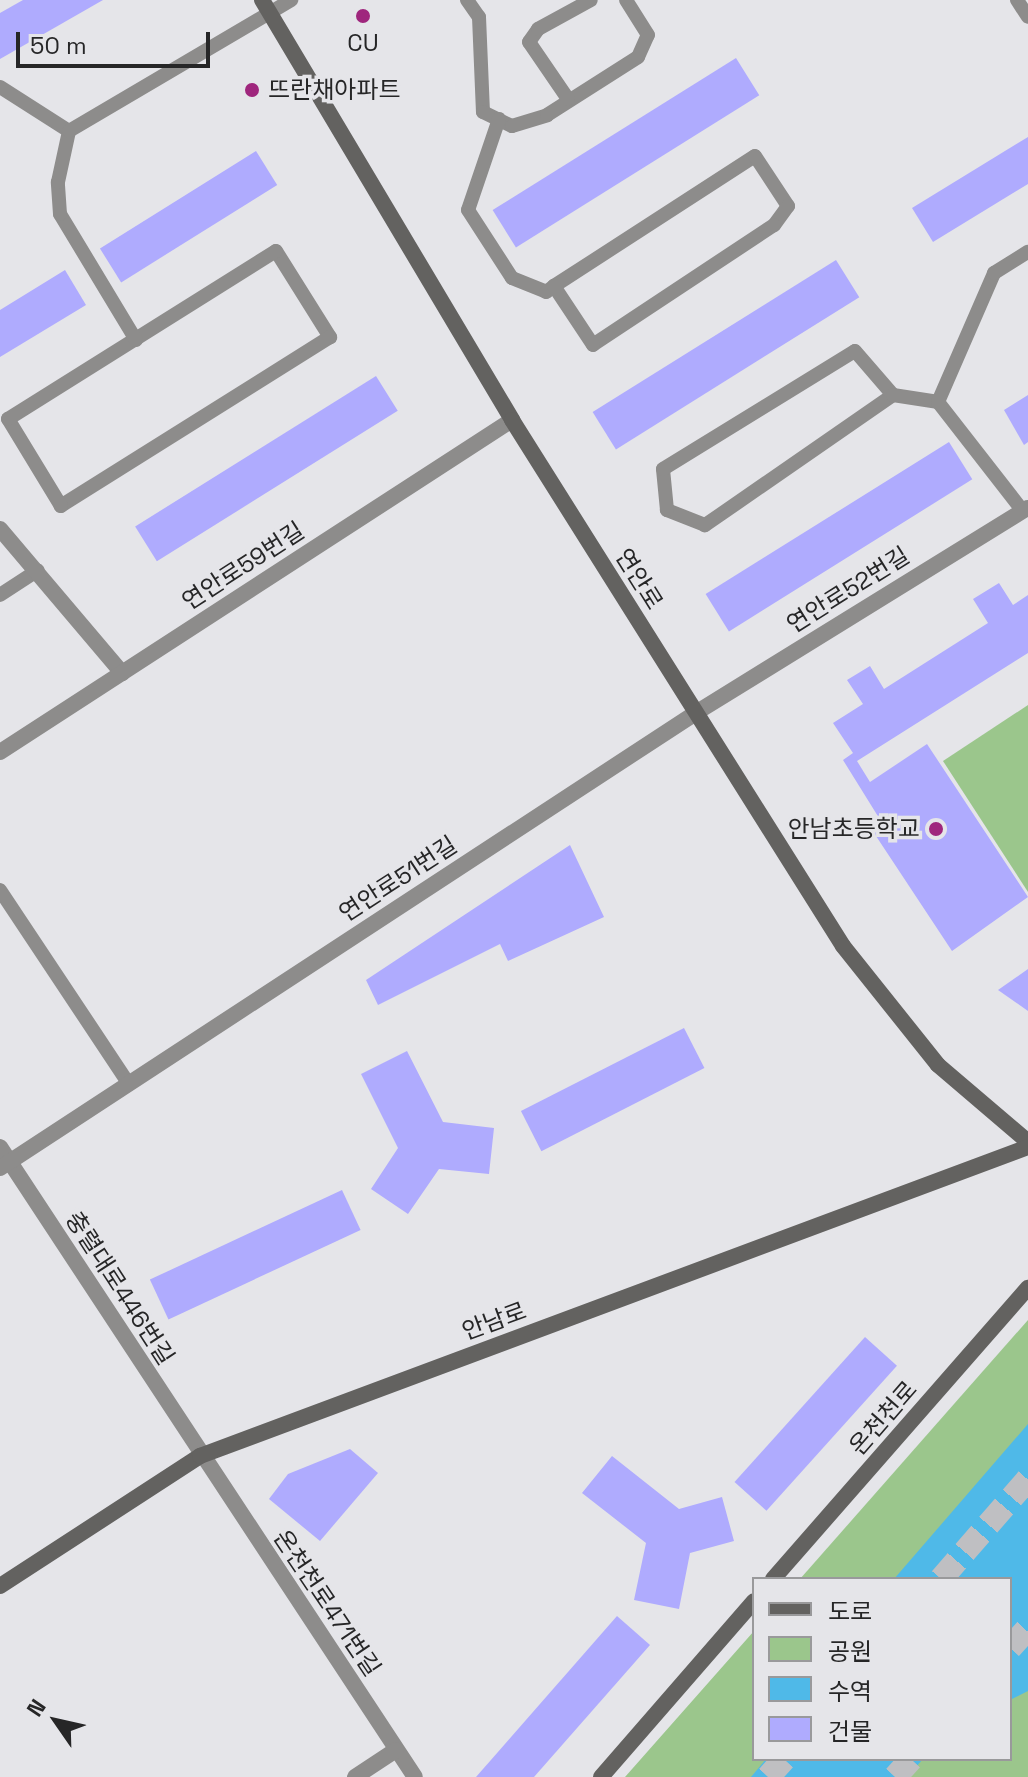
<!DOCTYPE html>
<meta charset="utf-8">
<style>
body{margin:0}
#map{position:relative;width:1028px;height:1777px;overflow:hidden;background:#e5e5e9;font-family:"Space Grotesk","Noto Sans KR",sans-serif}
div>[style]{position:absolute}
.green>*{inset:0;background:#9bc68c}
.water>*{inset:0;background:#4fb9e8}
.building>*{inset:0;background:#afabfe;transform-origin:0 0}
.highway-tunnel>*{height:24px;margin-top:-12px;transform-origin:0;background:repeating-linear-gradient(90deg,#bfbfc2 0 24px,transparent 0 36px)}
.lane>*{height:14px;margin:-7px;padding:0 7px;transform-origin:7px;border-radius:7px;background:#8d8c8b}
.street>*{height:16px;margin:-8px;padding:0 8px;transform-origin:8px;border-radius:8px;background:#8d8c8b}
.secondary>*{height:16px;margin:-8px;padding:0 8px;transform-origin:8px;border-radius:8px;background:#636260}
.dots>*{width:22px;height:22px;translate:-50% -50%;box-sizing:border-box;border:4px solid #e5e5e9;border-radius:50%}
span{translate:-50% -50%;white-space:nowrap;text-align:center;line-height:1.15;-webkit-text-stroke:7px #e5e5e9;paint-order:stroke}
.poi-label{font-size:24px;color:#262627}
.left{translate:0 -50%;text-align:left}
.right{translate:-100% -50%;text-align:right}
.street-label{font-size:24px;color:#262627}
.legend{position:absolute;left:752px;top:1577px;width:260px;height:184px;box-sizing:border-box;background:#e5e5e9;border:2px solid #99999b;margin:0;padding:10px 14px;list-style:none;font-size:24px;color:#262627}
.legend li{display:flex;align-items:center;gap:16px;height:40px}
.legend b{width:40px;border:2px solid #99999b}
.north{position:absolute;left:16px;top:1681px;width:80px;height:80px;-webkit-text-stroke:6px #e5e5e9;paint-order:stroke;rotate:304deg;font-size:22px;font-weight:700;line-height:32px;text-align:center;color:#262627}
.north::after{content:'';display:block;margin:auto;width:28px;height:36px;background:#262627;clip-path:polygon(50% 0,100% 100%,50% 72%,0 100%)}
.scale{position:absolute;left:16px;top:32px;width:194px;height:36px;box-sizing:border-box;border:4px solid #262627;border-top:0;padding-left:10px;font-size:24px;line-height:28px;white-space:nowrap;color:#262627;-webkit-text-stroke:6px #e5e5e9;paint-order:stroke}
</style>
<div id="map">
<div class="green">
<div style="clip-path:polygon(1028px 705px,1028px 892px,943px 761px)"></div>
<div style="clip-path:polygon(1028px 1320px,1028px 1442px,973px 1579px,800px 1579px)"></div>
<div style="clip-path:polygon(1010px 1606px,1028px 1619px,1028px 1777px,625px 1777px,754px 1631px,754px 1759px,1010px 1759px)"></div>
</div>
<div class="water">
<div style="clip-path:polygon(1028px 1424px,1028px 1691px,1010px 1700px,1010px 1579px,894px 1579px)"></div>
<div style="clip-path:polygon(766px 1759px,923px 1759px,907px 1777px,751px 1777px)"></div>
</div>
<div class="building">
<div style="clip-path:polygon(23px 0,103px 0,0 59px,0 13px)"></div>
<div style="left:736px;top:58px;width:44px;height:287px;rotate:58deg"></div>
<div style="clip-path:polygon(1028px 137px,1028px 184px,933px 242px,912px 208px)"></div>
<div style="left:256px;top:151px;width:40px;height:184px;rotate:58deg"></div>
<div style="left:836px;top:260px;width:44px;height:287px;rotate:58deg"></div>
<div style="clip-path:polygon(65px 270px,86px 305px,0 357px,0 310px)"></div>
<div style="left:376px;top:376px;width:41px;height:284px;rotate:58deg"></div>
<div style="clip-path:polygon(1028px 395px,1028px 442px,1024px 445px,1004px 410px)"></div>
<div style="left:949px;top:442px;width:44px;height:287px;rotate:58deg"></div>
<div style="clip-path:polygon(999px 583px,1013px 605px,1028px 595px,1028px 653px,857px 761px,870px 782px,927px 744px,1028px 897px,952px 951px,874px 833px,884px 826px,843px 760px,853px 753px,833px 723px,863px 704px,847px 680px,870px 666px,884px 689px,988px 623px,973px 599px)"></div>
<div style="clip-path:polygon(570px 845px,604px 917px,508px 961px,500px 944px,378px 1005px,366px 980px)"></div>
<div style="clip-path:polygon(1028px 969px,1028px 1011px,998px 990px)"></div>
<div style="left:684px;top:1028px;width:45px;height:183px;rotate:63deg"></div>
<div style="clip-path:polygon(407px 1051px,443px 1122px,494px 1128px,489px 1174px,439px 1169px,408px 1214px,371px 1189px,398px 1148px,361px 1074px)"></div>
<div style="left:342px;top:1190px;width:44px;height:212px;rotate:65deg"></div>
<div style="left:865px;top:1337px;width:43px;height:195px;rotate:42deg"></div>
<div style="clip-path:polygon(350px 1449px,378px 1473px,320px 1541px,269px 1499px,288px 1474px)"></div>
<div style="clip-path:polygon(612px 1456px,679px 1509px,722px 1497px,734px 1541px,690px 1553px,679px 1609px,634px 1600px,646px 1543px,582px 1493px)"></div>
<div style="clip-path:polygon(617px 1616px,650px 1645px,534px 1777px,476px 1777px)"></div>
</div>
<div class="highway-tunnel">
<div style="left:941px;top:1579px;width:133px;rotate:-49deg"></div>
<div style="left:1010px;top:1648px;width:27px;rotate:-48deg"></div>
<div style="left:768px;top:1777px;width:24px;rotate:-48deg"></div>
<div style="left:895px;top:1777px;width:24px;rotate:-48deg"></div>
</div>
<div class="lane">
<div style="left:467px;top:0;width:21px;rotate:55deg"></div>
<div style="left:479px;top:17px;width:95px;rotate:87.6deg"></div>
<div style="left:483px;top:112px;width:32px;rotate:26deg"></div>
<div style="left:512px;top:126px;width:37px;rotate:-17deg"></div>
<div style="left:547px;top:115px;width:108px;rotate:-32.5deg"></div>
<div style="left:638px;top:57px;width:24px;rotate:-66deg"></div>
<div style="left:648px;top:35px;width:41px;rotate:-122.2deg"></div>
<div style="left:1017px;top:0;width:20px;rotate:57deg"></div>
<div style="left:0;top:87px;width:82px;rotate:32.5deg"></div>
<div style="left:568px;top:99px;width:69px;rotate:-124.4deg"></div>
<div style="left:529px;top:42px;width:16px;rotate:-55deg"></div>
<div style="left:538px;top:29px;width:60px;rotate:-28.7deg"></div>
<div style="left:499px;top:119px;width:96px;rotate:108.8deg"></div>
<div style="left:468px;top:210px;width:81px;rotate:57.1deg"></div>
<div style="left:512px;top:278px;width:37px;rotate:22deg"></div>
<div style="left:546px;top:292px;width:10px;rotate:-37deg"></div>
<div style="left:554px;top:286px;width:239px;rotate:-32.9deg"></div>
<div style="left:755px;top:156px;width:60px;rotate:56.6deg"></div>
<div style="left:788px;top:206px;width:24px;rotate:126deg"></div>
<div style="left:774px;top:225px;width:217px;rotate:146.5deg"></div>
<div style="left:593px;top:345px;width:71px;rotate:-123.5deg"></div>
<div style="left:276px;top:251px;width:102px;rotate:57.9deg"></div>
<div style="left:330px;top:337px;width:318px;rotate:147.9deg"></div>
<div style="left:61px;top:506px;width:102px;rotate:-121.3deg"></div>
<div style="left:8px;top:419px;width:316px;rotate:-32.1deg"></div>
<div style="left:136px;top:340px;width:147px;rotate:-121.1deg"></div>
<div style="left:60px;top:214px;width:32px;rotate:-94deg"></div>
<div style="left:58px;top:182px;width:52px;rotate:-77.8deg"></div>
<div style="left:69px;top:131px;width:258px;rotate:-30.5deg"></div>
<div style="left:893px;top:395px;width:229px;rotate:145.3deg"></div>
<div style="left:705px;top:525px;width:41px;rotate:-158.5deg"></div>
<div style="left:667px;top:510px;width:41px;rotate:-95.6deg"></div>
<div style="left:663px;top:469px;width:225px;rotate:-31.6deg"></div>
<div style="left:855px;top:351px;width:58px;rotate:49.2deg"></div>
<div style="left:893px;top:395px;width:46px;rotate:8.8deg"></div>
<div style="left:938px;top:402px;width:138px;rotate:52.1deg"></div>
<div style="left:938px;top:402px;width:141px;rotate:-66.5deg"></div>
<div style="left:994px;top:273px;width:40px;rotate:-32deg"></div>
<div style="left:0;top:595px;width:45px;rotate:-33.3deg"></div>
<div style="left:0;top:890px;width:233px;rotate:56.4deg"></div>
</div>
<div class="street">
<div style="left:0;top:529px;width:189px;rotate:49.7deg"></div>
<div style="left:0;top:752px;width:610px;rotate:-32.96deg"></div>
<div style="left:0;top:1147px;width:754px;rotate:56.63deg"></div>
<div style="left:0;top:1168px;width:829px;rotate:-33.19deg"></div>
<div style="left:694px;top:714px;width:392px;rotate:-31.7deg"></div>
<div style="left:355px;top:1777px;width:49px;rotate:-33.4deg"></div>
</div>
<div class="secondary">
<div style="left:262px;top:0;width:489px;rotate:59.2deg"></div>
<div style="left:512px;top:420px;width:621px;rotate:57.82deg"></div>
<div style="left:843px;top:946px;width:152px;rotate:51.4deg"></div>
<div style="left:938px;top:1065px;width:118px;rotate:40.5deg"></div>
<div style="left:773px;top:1579px;width:387px;rotate:-48.8deg"></div>
<div style="left:0;top:1586px;width:239px;rotate:-33deg"></div>
<div style="left:200px;top:1456px;width:884px;rotate:-20.46deg"></div>
<div style="left:601px;top:1777px;width:233px;rotate:-49deg"></div>
</div>
<div class="dots">
<div style="left:363px;top:16px;background:#9f267d"></div>
<div style="left:252px;top:90px;background:#9f267d"></div>
<div style="left:936px;top:829px;background:#9f267d"></div>
</div>
<div class="poi-label">
<span style="left:363px;top:43px">CU</span>
<span class="left" style="left:268px;top:90px">뜨란채아파트</span>
<span class="right" style="left:920px;top:829px">안남초등학교</span>
</div>
<div class="street-label">
<span style="left:243px;top:566px;rotate:-33deg">연안로59번길</span>
<span style="left:639px;top:579px;rotate:58deg">연안로</span>
<span style="left:848px;top:590px;rotate:-32deg">연안로52번길</span>
<span style="left:398px;top:879px;rotate:-33deg">연안로51번길</span>
<span style="left:120px;top:1288px;rotate:57deg">충렬대로446번길</span>
<span style="left:494px;top:1321px;rotate:-20deg">안남로</span>
<span style="left:883px;top:1418px;rotate:-49deg">온천천로</span>
<span style="left:327px;top:1603px;rotate:56deg">온천천로471번길</span>
</div>
<ul class="legend">
<li><b style="height:10px;background:#636260"></b>도로</li>
<li><b style="height:22px;background:#9bc68c"></b>공원</li>
<li><b style="height:22px;background:#4fb9e8"></b>수역</li>
<li><b style="height:22px;background:#afabfe"></b>건물</li>
</ul>
<div class="north">N</div>
<div class="scale">50 m</div>
</div>
